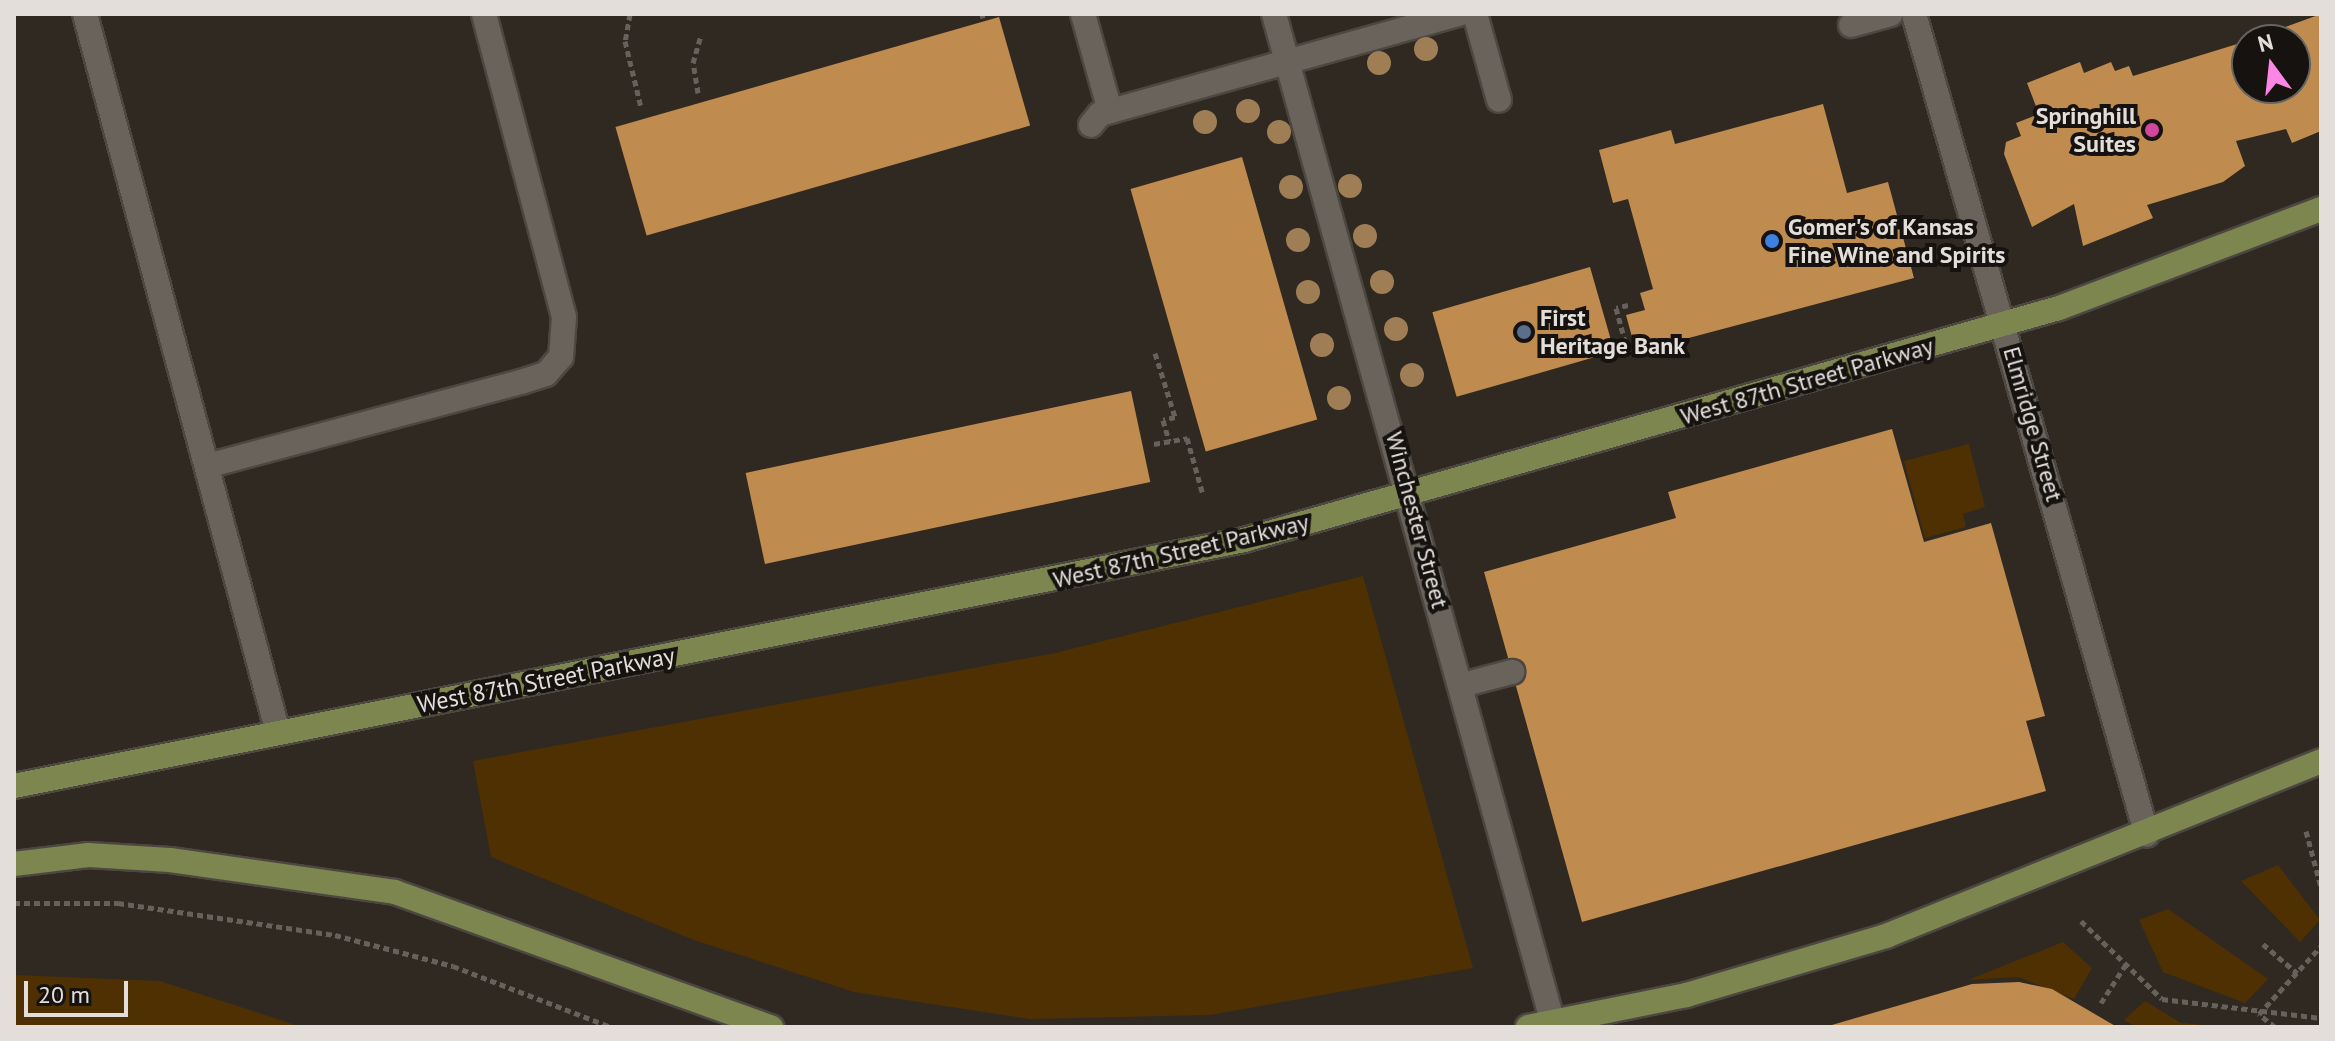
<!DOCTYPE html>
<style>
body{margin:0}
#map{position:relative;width:2335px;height:1041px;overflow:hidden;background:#2f2922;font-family:"PT Sans",sans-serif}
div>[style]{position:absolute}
.green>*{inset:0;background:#4f3002}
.building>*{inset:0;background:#bf8b4e;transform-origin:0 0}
.path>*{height:5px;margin-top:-2.5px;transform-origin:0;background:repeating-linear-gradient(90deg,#67615b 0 6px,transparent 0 10px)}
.roads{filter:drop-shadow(2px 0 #4c4741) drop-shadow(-2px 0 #4c4741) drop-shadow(0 2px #4c4741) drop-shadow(0 -2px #4c4741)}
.minor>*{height:24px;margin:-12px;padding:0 12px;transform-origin:12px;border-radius:12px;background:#6a635b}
.major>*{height:24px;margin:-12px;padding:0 12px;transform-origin:12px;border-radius:12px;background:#7d864f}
.trees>*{width:24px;height:24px;margin:-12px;border-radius:50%;background:#9f7e56}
.dots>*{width:22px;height:22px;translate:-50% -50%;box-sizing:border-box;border:4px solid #15120f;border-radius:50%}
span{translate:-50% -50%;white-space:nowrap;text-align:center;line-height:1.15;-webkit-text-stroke:8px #15120f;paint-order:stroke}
.poi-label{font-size:24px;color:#e3deda;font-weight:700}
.right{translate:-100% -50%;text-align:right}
.left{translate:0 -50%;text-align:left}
.street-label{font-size:24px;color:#e3deda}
.frame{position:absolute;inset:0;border:16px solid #e3deda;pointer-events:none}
.north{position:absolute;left:2231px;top:24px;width:80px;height:80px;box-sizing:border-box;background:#15120f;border:2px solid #676460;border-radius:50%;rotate:345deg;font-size:22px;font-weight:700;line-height:32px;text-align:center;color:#e3deda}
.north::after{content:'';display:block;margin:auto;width:28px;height:36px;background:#fc86e4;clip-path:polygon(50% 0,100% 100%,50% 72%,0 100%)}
.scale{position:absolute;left:24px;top:981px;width:104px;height:36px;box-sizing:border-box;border:4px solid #e3deda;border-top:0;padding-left:10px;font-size:24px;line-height:28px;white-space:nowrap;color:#e3deda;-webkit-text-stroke:6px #15120f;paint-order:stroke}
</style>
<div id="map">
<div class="green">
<div style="clip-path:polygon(1969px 444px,1985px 507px,1963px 514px,1966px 527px,1925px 538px,1904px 461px)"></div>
<div style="clip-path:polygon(1363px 576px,1473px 968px,1210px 1015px,1030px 1019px,854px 992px,694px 940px,491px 857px,473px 761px,1055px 653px)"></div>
<div style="clip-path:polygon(2278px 865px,2320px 920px,2300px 942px,2241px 881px)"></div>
<div style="clip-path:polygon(2168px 909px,2268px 979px,2245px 1003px,2163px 972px,2139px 920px)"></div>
<div style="clip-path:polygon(2063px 942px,2092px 968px,2074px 999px,2018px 977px,1968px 980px)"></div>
<div style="clip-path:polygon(14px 975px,160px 981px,302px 1027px,14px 1027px)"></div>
<div style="clip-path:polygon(2145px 1001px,2181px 1023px,2230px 1027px,2136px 1027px,2124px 1020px)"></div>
</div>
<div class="building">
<div style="clip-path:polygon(2321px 14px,2321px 131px,2292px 143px,2286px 129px,2236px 141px,2245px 166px,2223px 182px,2147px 205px,2153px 218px,2083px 246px,2074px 204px,2032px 227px,2004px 154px,2006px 142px,2021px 136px,2016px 123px,2039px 114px,2027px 83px,2080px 62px,2084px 73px,2111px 62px,2115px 71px,2129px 66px,2133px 76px,2247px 41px,2247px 88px,2295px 88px,2295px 40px,2249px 40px)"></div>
<div style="left:999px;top:17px;width:113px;height:399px;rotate:74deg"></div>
<div style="clip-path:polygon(1823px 104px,1847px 193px,1888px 182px,1914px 278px,1636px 352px,1626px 315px,1645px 310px,1640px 293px,1653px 289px,1628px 199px,1613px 203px,1599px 150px,1671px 130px,1675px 144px)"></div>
<div style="left:1242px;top:157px;width:273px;height:116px;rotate:74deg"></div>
<div style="left:1590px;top:267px;width:88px;height:164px;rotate:74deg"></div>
<div style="left:1131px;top:391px;width:93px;height:394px;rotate:78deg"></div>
<div style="clip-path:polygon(1892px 429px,1924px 542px,1991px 523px,2045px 716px,2026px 721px,2046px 791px,1582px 922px,1484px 572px,1676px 518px,1668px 492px)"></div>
<div style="clip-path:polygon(2019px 982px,2052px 989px,2117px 1027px,1825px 1027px,1972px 984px)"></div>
</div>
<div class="path">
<div style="left:630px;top:14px;width:27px;rotate:100deg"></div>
<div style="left:625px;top:41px;width:68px;rotate:76.4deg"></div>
<div style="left:982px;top:14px;width:4px;rotate:76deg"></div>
<div style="left:698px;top:93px;width:30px;rotate:-99deg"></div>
<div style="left:693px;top:63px;width:29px;rotate:-74deg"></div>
<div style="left:1628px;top:305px;width:12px;rotate:166deg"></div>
<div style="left:1616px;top:308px;width:50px;rotate:74.8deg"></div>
<div style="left:1155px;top:353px;width:67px;rotate:72.6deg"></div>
<div style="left:1175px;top:417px;width:12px;rotate:166deg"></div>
<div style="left:1163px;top:420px;width:22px;rotate:74deg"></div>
<div style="left:1154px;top:444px;width:34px;rotate:-10deg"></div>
<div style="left:1187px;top:438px;width:59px;rotate:74.3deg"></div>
<div style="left:2306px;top:831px;width:58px;rotate:75deg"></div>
<div style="left:14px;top:903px;width:104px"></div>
<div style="left:118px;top:903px;width:219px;rotate:8.4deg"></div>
<div style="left:335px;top:935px;width:122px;rotate:14.7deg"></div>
<div style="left:453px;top:966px;width:169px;rotate:21.1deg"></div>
<div style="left:2081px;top:921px;width:112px;rotate:43.9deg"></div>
<div style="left:2162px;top:999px;width:160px;rotate:6.8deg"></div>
<div style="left:2263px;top:944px;width:45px;rotate:40.5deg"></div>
<div style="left:2101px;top:1003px;width:46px;rotate:-57.3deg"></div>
<div style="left:2275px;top:1027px;width:21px;rotate:-141deg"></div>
<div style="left:2259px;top:1014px;width:92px;rotate:-47.6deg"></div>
</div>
<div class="roads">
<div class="minor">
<div style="left:85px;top:14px;width:744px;rotate:74.97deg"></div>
<div style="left:1083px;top:14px;width:101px;rotate:74.4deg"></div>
<div style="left:1274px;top:14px;width:1051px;rotate:74.55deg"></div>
<div style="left:1475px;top:14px;width:89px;rotate:74.4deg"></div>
<div style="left:1914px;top:14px;width:853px;rotate:74.16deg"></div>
<div style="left:1851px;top:25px;width:41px;rotate:-15.4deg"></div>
<div style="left:1091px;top:125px;width:14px;rotate:-51deg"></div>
<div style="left:1100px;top:114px;width:373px;rotate:-15.6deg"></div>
<div style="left:207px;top:466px;width:325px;rotate:-15deg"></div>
<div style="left:521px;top:382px;width:26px;rotate:-18deg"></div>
<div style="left:546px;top:374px;width:23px;rotate:-49deg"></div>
<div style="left:561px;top:357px;width:40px;rotate:-85.7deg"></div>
<div style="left:564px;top:317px;width:313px;rotate:-104.8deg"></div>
<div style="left:1462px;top:685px;width:52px;rotate:-14.6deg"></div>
</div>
<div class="major">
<div style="left:14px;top:786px;width:1254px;rotate:-11.31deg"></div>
<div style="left:1244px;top:540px;width:847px;rotate:-15.89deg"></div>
<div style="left:2059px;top:308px;width:280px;rotate:-20.7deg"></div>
<div style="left:14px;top:864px;width:75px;rotate:-6.9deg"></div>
<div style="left:88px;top:855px;width:82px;rotate:3.5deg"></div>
<div style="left:170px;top:860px;width:227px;rotate:8.1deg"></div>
<div style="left:395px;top:892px;width:400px;rotate:19.8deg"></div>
<div style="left:1528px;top:1027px;width:161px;rotate:-11.4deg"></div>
<div style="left:1686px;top:995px;width:209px;rotate:-16.4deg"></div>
<div style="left:1886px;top:936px;width:469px;rotate:-21.9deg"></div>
</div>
</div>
<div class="trees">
<div style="left:1426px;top:49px"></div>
<div style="left:1379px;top:63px"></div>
<div style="left:1248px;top:111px"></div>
<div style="left:1205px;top:122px"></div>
<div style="left:1279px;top:132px"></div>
<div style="left:1350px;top:186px"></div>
<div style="left:1291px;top:187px"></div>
<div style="left:1365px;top:236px"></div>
<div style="left:1298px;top:240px"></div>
<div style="left:1382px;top:282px"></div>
<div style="left:1308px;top:292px"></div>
<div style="left:1396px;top:329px"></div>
<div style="left:1322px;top:345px"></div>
<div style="left:1412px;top:375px"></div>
<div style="left:1339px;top:398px"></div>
</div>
<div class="dots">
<div style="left:2152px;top:130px;background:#d1479c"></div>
<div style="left:1772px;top:241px;background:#3f7fe0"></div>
<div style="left:1524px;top:332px;background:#5c6f8a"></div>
</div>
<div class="poi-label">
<span class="right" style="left:2136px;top:130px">Springhill<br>Suites</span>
<span class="left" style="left:1788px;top:241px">Gomer's of Kansas<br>Fine Wine and Spirits</span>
<span class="left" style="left:1540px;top:332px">First<br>Heritage Bank</span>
</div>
<div class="street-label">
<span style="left:1807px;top:381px;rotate:-16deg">West 87th Street Parkway</span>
<span style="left:2033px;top:424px;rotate:74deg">Elmridge Street</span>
<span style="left:1417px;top:520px;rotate:75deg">Winchester Street</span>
<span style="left:1181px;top:551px;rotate:-13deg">West 87th Street Parkway</span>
<span style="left:546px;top:680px;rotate:-11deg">West 87th Street Parkway</span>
</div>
<div class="frame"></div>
<div class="north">N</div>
<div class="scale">20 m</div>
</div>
